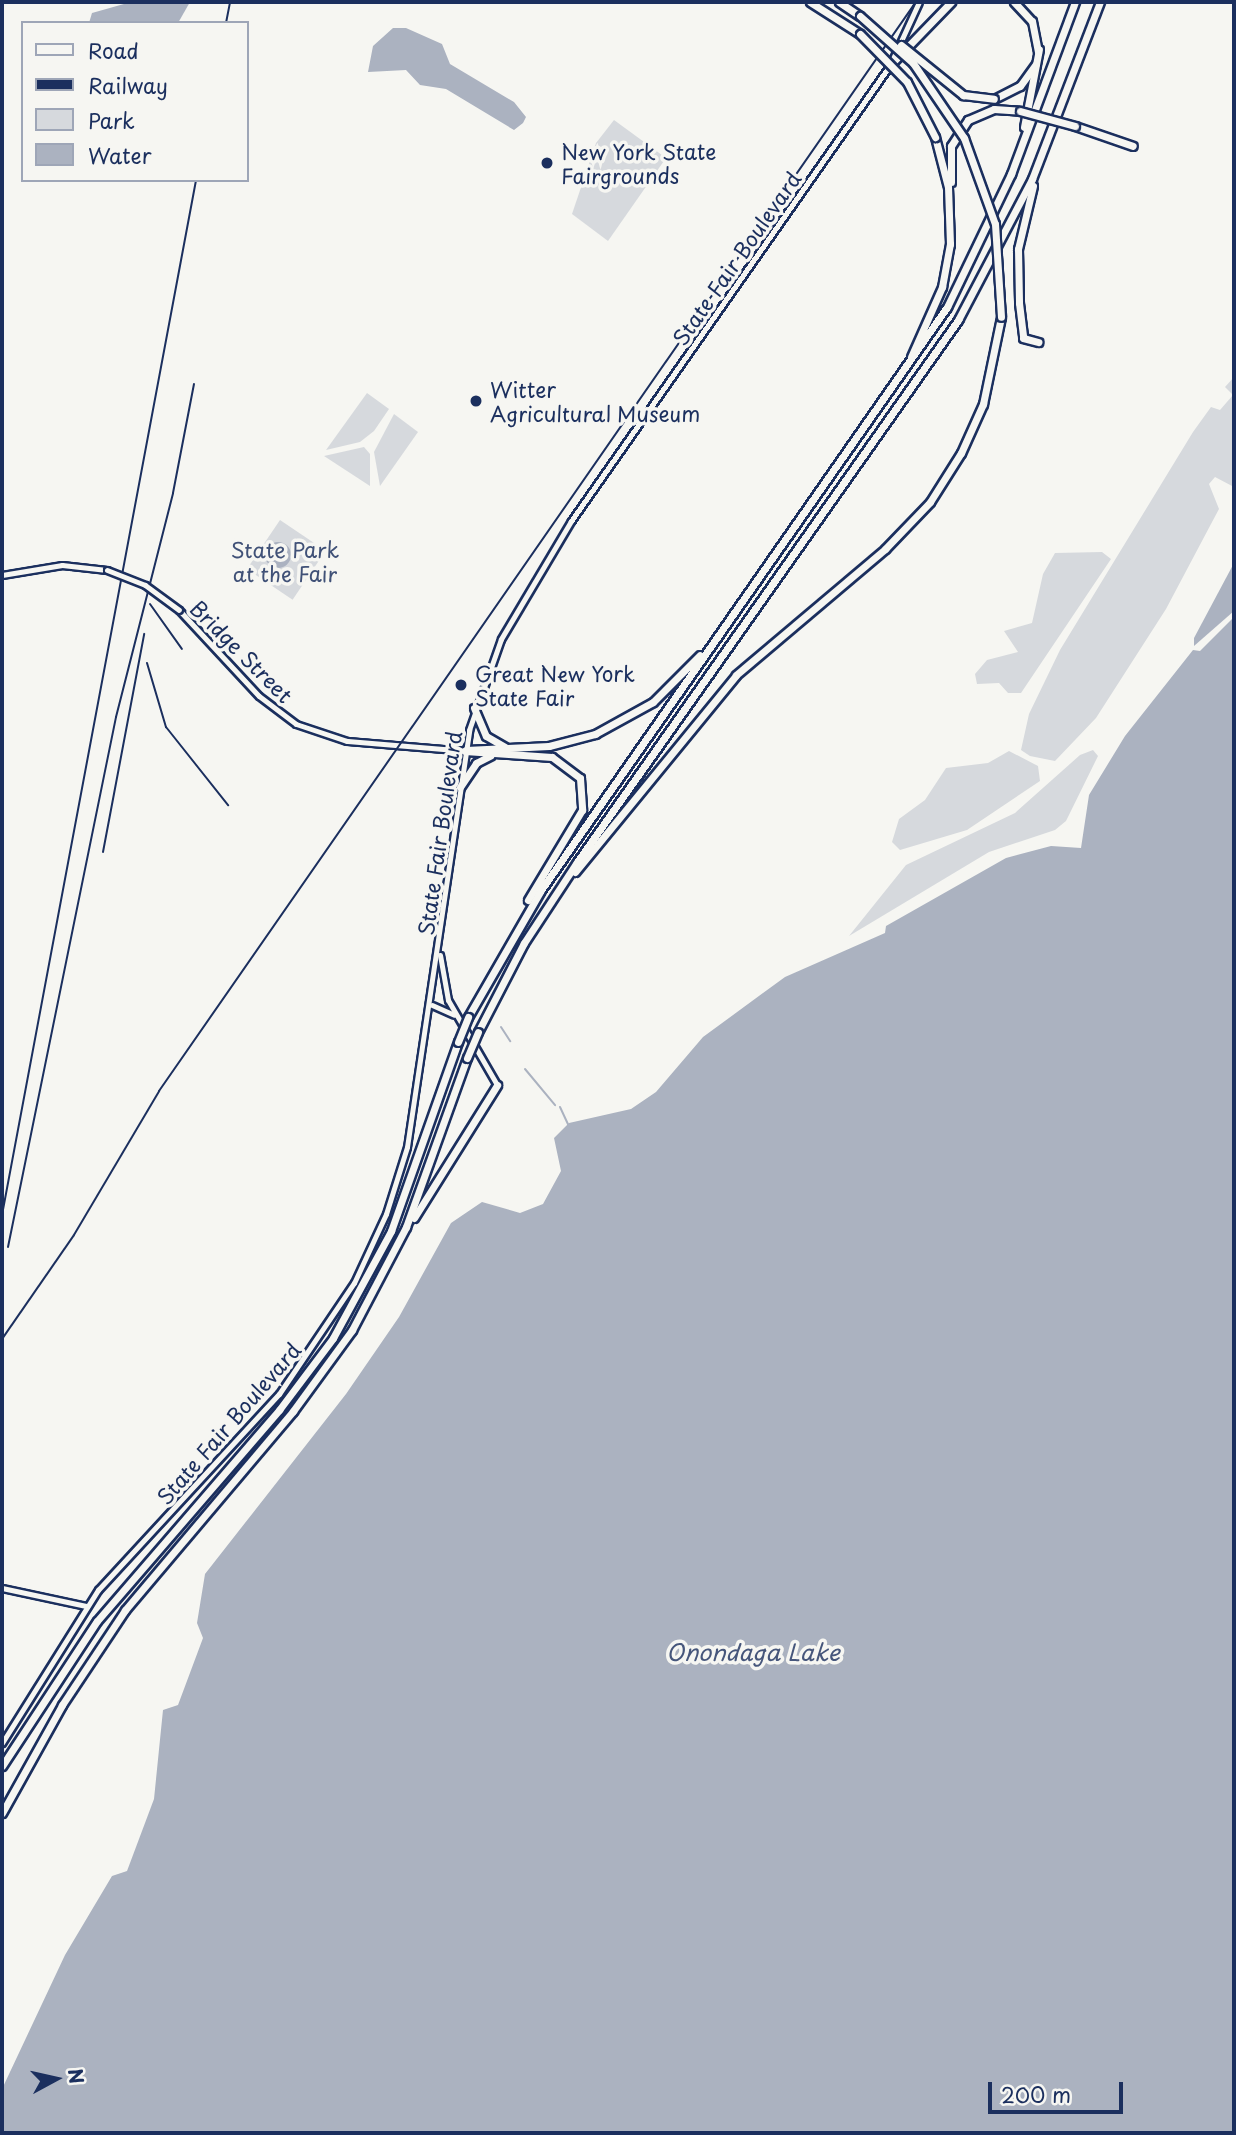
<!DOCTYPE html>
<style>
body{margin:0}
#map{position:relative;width:1236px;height:2135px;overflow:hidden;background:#f6f6f2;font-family:"Playpen Sans",sans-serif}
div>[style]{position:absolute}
.green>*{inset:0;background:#d6d9dd;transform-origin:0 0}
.water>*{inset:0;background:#abb2c0}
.round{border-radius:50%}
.stream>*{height:2px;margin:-1px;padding:0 1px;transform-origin:1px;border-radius:1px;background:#abb2c0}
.roads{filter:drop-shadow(2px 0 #1b2f5e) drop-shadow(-2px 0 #1b2f5e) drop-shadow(0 2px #1b2f5e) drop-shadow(0 -2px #1b2f5e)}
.secondary>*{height:5px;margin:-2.5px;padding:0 2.5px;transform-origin:2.5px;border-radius:2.5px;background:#f6f6f2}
.motorway>*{height:7px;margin:-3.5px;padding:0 3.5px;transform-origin:3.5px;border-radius:3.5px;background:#f6f6f2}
.rail>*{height:2px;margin:-1px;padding:0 1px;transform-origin:1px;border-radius:1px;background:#1b2f5e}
.bridges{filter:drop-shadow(2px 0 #1b2f5e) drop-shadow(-2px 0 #1b2f5e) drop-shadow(0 2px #1b2f5e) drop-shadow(0 -2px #1b2f5e)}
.secondary-bridge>*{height:5px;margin:-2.5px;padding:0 2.5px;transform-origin:2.5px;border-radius:2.5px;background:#f6f6f2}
.motorway-bridge>*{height:7px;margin:-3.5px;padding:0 3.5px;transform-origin:3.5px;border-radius:3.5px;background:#f6f6f2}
.dots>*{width:19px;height:19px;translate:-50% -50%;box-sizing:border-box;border:4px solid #f6f6f2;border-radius:50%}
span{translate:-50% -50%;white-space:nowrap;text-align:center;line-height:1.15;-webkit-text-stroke:7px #f6f6f2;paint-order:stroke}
.poi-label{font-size:21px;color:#1b2f5e}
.left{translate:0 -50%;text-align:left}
.street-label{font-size:21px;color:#1b2f5e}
.park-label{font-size:21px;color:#405177}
.water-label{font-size:23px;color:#46567b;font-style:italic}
.frame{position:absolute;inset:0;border:4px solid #1b2f5e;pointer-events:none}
.legend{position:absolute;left:21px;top:21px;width:228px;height:161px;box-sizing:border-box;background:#f6f6f2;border:2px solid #9ea6b7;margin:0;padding:9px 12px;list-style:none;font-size:21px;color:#1b2f5e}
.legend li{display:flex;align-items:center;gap:14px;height:35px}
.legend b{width:35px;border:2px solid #9ea6b7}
.north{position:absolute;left:21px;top:2044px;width:70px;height:70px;-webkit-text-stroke:5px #f6f6f2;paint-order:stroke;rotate:82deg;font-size:19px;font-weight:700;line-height:28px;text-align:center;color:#1b2f5e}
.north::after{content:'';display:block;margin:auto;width:24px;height:32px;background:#1b2f5e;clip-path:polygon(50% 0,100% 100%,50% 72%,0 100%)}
.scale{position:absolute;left:988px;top:2082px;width:135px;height:32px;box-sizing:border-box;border:4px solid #1b2f5e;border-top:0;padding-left:9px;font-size:21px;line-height:24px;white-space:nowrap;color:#1b2f5e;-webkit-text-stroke:5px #f6f6f2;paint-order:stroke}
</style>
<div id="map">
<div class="green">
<div style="clip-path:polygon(614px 120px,666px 158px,608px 241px,572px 214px,596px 143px)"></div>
<div style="clip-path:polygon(1234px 377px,1234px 487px,1215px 477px,1209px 484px,1219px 509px,1211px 524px,1166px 609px,1096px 718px,1055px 761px,1030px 756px,1021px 750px,1029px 714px,1060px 650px,1193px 432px,1211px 407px,1220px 410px,1233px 395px,1225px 387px)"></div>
<div style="clip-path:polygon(367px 393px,389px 409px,374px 431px,360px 442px,326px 450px)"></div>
<div style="clip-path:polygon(394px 414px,418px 432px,380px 486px,374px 452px)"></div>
<div style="clip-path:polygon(364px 447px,370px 454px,370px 486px,324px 456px)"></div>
<div style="left:280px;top:520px;width:55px;height:59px;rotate:34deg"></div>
<div style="clip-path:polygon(1102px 552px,1111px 559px,1021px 693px,1008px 693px,999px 683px,977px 684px,975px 674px,987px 660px,1018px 652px,1004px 631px,1032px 623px,1043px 574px,1055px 553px)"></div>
<div style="clip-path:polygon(1093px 750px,1098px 756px,1066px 821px,1055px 830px,989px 852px,849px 936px,906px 865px,1015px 813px,1080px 755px)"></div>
<div style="clip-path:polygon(1009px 751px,1038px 766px,1040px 781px,967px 830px,900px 850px,892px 842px,899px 819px,925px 800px,946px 768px,988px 763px)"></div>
</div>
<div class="water">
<div style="clip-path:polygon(131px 2px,190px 2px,178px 23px,89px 23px,92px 13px)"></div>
<div style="clip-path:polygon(393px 28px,406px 28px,442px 44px,450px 64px,514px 102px,526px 117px,523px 123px,514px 130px,446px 89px,420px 85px,406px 70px,368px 72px,373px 46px)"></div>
<div class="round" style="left:265px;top:542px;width:26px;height:26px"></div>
<div style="clip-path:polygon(1234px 563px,1234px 611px,1194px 646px,1194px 638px)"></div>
<div style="clip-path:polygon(1234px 617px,1234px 2133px,2px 2133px,2px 2089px,65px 1955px,112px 1876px,127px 1871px,154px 1799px,163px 1710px,178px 1705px,203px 1638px,197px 1623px,205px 1574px,346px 1394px,399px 1317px,451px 1223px,482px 1202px,520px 1213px,543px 1204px,561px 1171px,554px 1138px,569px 1123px,631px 1109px,656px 1092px,703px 1037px,785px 977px,885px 933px,886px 926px,1006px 858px,1051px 846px,1081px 848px,1089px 795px,1125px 736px,1193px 650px,1200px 651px)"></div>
</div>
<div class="stream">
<div style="left:501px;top:1027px;width:17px;rotate:57deg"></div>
<div style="left:525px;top:1069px;width:47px;rotate:50.2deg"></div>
<div style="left:560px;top:1107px;width:19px;rotate:65deg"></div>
</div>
<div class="roads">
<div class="secondary">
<div style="left:2px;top:575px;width:61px;rotate:-9.5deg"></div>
<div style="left:62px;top:565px;width:45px;rotate:6.3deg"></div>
<div style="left:179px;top:610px;width:117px;rotate:47.1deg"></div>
<div style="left:259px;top:696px;width:46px;rotate:37.1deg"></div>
<div style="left:296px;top:724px;width:54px;rotate:18.4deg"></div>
<div style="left:347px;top:741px;width:118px;rotate:4.8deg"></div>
<div style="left:440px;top:955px;width:46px;rotate:79.9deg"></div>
<div style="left:448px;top:1000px;width:98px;rotate:60deg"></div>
<div style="left:432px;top:1005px;width:24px;rotate:24deg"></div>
<div style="left:2px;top:1588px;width:86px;rotate:12.1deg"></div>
<div style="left:2px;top:1743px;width:181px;rotate:-57.9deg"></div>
<div style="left:98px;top:1590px;width:267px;rotate:-47.3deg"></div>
<div style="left:279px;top:1394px;width:134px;rotate:-56deg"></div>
<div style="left:354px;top:1283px;width:76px;rotate:-65.1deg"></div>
<div style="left:386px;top:1214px;width:70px;rotate:-72.6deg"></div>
<div style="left:407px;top:1147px;width:422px;rotate:-81.5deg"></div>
<div style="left:469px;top:730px;width:96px;rotate:-70.6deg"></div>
<div style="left:501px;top:639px;width:137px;rotate:-59.3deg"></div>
<div style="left:571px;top:521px;width:557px;rotate:-55.02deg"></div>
<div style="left:890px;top:65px;width:69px;rotate:-65.3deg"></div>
</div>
<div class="motorway">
<div style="left:810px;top:2px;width:59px;rotate:32.6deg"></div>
<div style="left:839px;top:2px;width:25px;rotate:34deg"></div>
<div style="left:1014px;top:2px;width:26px;rotate:47deg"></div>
<div style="left:1032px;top:21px;width:32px;rotate:79deg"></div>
<div style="left:890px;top:65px;width:88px;rotate:-45.9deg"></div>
<div style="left:994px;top:99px;width:29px;rotate:-27deg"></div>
<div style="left:1020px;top:86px;width:27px;rotate:-54deg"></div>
<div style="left:1075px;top:126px;width:61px;rotate:19deg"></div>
<div style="left:1024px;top:127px;width:79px;rotate:-79.1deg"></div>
<div style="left:951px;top:182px;width:36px;rotate:-90deg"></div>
<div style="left:951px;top:146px;width:31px;rotate:-57deg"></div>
<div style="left:968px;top:120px;width:28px;rotate:-23deg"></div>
<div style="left:994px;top:109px;width:26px;rotate:4deg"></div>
<div style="left:1033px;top:186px;width:65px;rotate:103.4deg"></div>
<div style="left:1018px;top:249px;width:54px;rotate:88.9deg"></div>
<div style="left:1019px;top:303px;width:35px;rotate:83deg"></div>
<div style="left:1023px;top:338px;width:16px;rotate:15deg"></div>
<div style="left:911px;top:357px;width:77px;rotate:-66.1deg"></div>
<div style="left:942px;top:287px;width:44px;rotate:-79.5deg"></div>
<div style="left:950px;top:244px;width:57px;rotate:-92deg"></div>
<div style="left:948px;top:187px;width:52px;rotate:-104.6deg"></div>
<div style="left:474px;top:708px;width:30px;rotate:67deg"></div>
<div style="left:486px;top:736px;width:22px;rotate:30deg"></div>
<div style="left:466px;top:750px;width:83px;rotate:-2.8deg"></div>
<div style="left:549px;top:746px;width:48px;rotate:-14.6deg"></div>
<div style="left:595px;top:734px;width:66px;rotate:-28.9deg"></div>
<div style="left:653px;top:702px;width:66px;rotate:-45deg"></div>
<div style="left:465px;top:751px;width:87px;rotate:3.9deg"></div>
<div style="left:552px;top:757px;width:35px;rotate:37deg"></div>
<div style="left:580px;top:778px;width:32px;rotate:86deg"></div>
<div style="left:582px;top:810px;width:105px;rotate:121deg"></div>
<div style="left:460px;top:787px;width:29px;rotate:-56deg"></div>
<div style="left:476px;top:763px;width:16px;rotate:-27deg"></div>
<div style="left:575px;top:872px;width:254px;rotate:-50.7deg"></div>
<div style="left:736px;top:675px;width:195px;rotate:-40.2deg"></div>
<div style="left:885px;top:549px;width:65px;rotate:-46.2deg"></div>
<div style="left:930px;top:502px;width:58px;rotate:-57.7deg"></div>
<div style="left:961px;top:453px;width:54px;rotate:-65.8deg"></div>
<div style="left:983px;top:404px;width:89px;rotate:-78.3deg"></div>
<div style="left:468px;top:1017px;width:146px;rotate:-60.1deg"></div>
<div style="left:541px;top:890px;width:710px;rotate:-55.15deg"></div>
<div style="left:947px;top:307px;width:148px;rotate:-64.3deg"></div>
<div style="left:1011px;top:174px;width:184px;rotate:-69.6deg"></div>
<div style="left:478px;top:1032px;width:100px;rotate:-62.7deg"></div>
<div style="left:524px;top:943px;width:97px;rotate:-56.8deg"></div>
<div style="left:577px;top:862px;width:663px;rotate:-54.89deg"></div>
<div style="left:958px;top:320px;width:159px;rotate:-62.3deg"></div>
<div style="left:1032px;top:179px;width:190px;rotate:-69deg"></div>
<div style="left:414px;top:1218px;width:157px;rotate:-58deg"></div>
<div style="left:2px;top:1766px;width:173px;rotate:-56.8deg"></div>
<div style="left:97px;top:1621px;width:279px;rotate:-49.2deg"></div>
<div style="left:279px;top:1410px;width:90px;rotate:-53.1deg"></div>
<div style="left:333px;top:1338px;width:122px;rotate:-61.5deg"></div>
<div style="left:391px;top:1231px;width:201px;rotate:-70.5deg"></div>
<div style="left:2px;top:1813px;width:124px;rotate:-60.9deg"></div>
<div style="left:62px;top:1705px;width:114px;rotate:-56.4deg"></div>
<div style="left:125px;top:1610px;width:260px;rotate:-49.8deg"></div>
<div style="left:293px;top:1411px;width:100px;rotate:-53.9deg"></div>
<div style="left:352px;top:1330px;width:116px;rotate:-62.3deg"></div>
<div style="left:406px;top:1227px;width:180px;rotate:-70.2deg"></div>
</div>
</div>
<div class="rail">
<div style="left:226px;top:23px;width:21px;rotate:-79deg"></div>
<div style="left:150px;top:604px;width:55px;rotate:54.6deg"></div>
<div style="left:147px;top:663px;width:67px;rotate:73.5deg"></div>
<div style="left:166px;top:727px;width:100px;rotate:51.5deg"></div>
<div style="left:103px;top:852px;width:222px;rotate:-79.3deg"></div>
<div style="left:2px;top:1215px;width:1053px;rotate:-79.38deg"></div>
<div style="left:8px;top:1247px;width:541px;rotate:-78.48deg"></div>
<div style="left:116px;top:717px;width:231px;rotate:-75.7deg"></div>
<div style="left:173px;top:493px;width:111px;rotate:-79.1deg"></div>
<div style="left:2px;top:1339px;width:126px;rotate:-55.3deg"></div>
<div style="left:74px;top:1235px;width:167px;rotate:-59.4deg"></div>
<div style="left:159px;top:1091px;width:1326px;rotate:-55.2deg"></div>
</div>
<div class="bridges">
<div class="secondary-bridge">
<div style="left:107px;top:570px;width:41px;rotate:21.5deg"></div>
<div style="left:145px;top:585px;width:42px;rotate:36.3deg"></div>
</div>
<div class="motorway-bridge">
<div style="left:860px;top:16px;width:71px;rotate:41.6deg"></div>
<div style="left:913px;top:63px;width:91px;rotate:55.8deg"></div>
<div style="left:964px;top:138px;width:91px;rotate:70.2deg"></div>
<div style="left:995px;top:224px;width:93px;rotate:86.3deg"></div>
<div style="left:860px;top:34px;width:67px;rotate:45.6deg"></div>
<div style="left:907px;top:82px;width:62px;rotate:63deg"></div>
<div style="left:901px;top:45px;width:80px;rotate:38.9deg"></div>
<div style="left:963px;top:95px;width:31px;rotate:7deg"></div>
<div style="left:1020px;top:111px;width:57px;rotate:15.3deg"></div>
<div style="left:458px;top:1042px;width:27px;rotate:-68deg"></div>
<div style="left:467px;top:1058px;width:28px;rotate:-67deg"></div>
</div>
</div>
<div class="dots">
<div style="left:547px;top:163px;background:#1b2f5e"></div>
<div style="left:476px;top:401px;background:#1b2f5e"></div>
<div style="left:461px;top:685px;background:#1b2f5e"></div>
</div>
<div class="poi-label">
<span class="left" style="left:561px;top:163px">New York State<br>Fairgrounds</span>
<span class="left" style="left:490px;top:401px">Witter<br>Agricultural Museum</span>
<span class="left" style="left:475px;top:685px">Great New York<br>State Fair</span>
</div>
<div class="street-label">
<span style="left:736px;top:258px;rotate:-55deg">State Fair Boulevard</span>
<span style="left:242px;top:651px;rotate:45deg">Bridge Street</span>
<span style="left:439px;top:833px;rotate:-82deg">State Fair Boulevard</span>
<span style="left:228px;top:1423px;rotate:-49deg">State Fair Boulevard</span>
</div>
<div class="park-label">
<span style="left:285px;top:561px">State Park<br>at the Fair</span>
</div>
<div class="water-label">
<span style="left:753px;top:1652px">Onondaga Lake</span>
</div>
<div class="frame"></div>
<ul class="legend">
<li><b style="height:9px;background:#f6f6f2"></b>Road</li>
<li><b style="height:9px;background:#1b2f5e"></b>Railway</li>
<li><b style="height:19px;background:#d6d9dd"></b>Park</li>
<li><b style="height:19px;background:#abb2c0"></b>Water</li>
</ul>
<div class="north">N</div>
<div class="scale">200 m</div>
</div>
